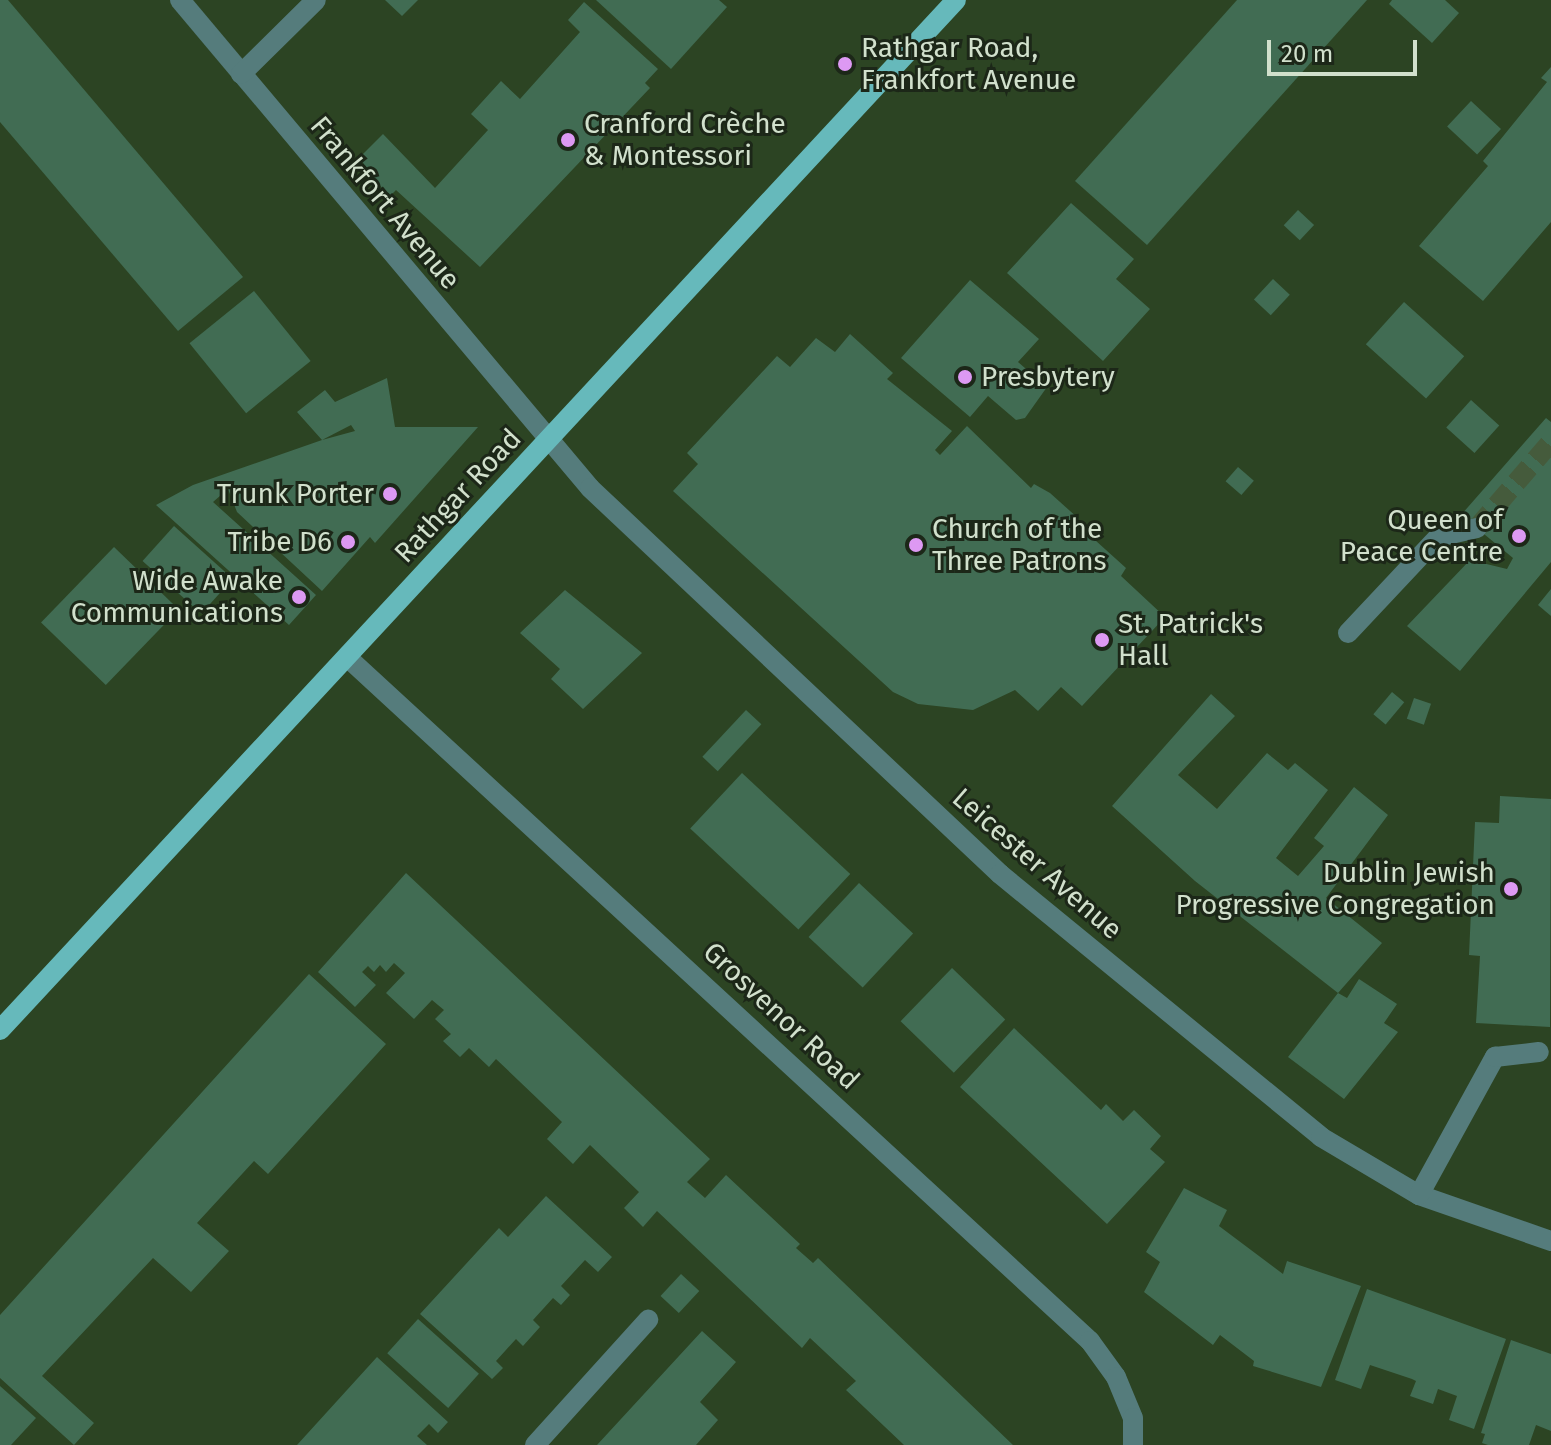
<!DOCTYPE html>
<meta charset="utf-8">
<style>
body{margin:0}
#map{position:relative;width:1551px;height:1445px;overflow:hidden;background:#2c4423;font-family:"Fira Sans",sans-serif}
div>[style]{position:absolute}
.building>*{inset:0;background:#416c53;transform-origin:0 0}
.minor-tunnel>*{height:20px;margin-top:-10px;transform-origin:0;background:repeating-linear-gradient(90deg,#455b3c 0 20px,transparent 0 30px)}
.minor>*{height:20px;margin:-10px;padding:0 10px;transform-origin:10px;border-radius:10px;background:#557c7c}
.major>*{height:20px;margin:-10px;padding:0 10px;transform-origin:10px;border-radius:10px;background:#66b9bb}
.dots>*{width:22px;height:22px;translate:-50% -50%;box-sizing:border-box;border:4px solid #1c2718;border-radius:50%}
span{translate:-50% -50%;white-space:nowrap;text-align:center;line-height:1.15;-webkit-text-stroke:6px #1c2718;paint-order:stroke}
.poi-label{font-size:28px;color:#d1e0cc}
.left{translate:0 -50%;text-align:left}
.right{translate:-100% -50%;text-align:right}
.street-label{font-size:28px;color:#d1e0cc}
.scale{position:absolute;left:1267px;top:40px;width:150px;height:36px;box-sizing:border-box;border:4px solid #d1e0cc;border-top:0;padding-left:10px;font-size:24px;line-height:28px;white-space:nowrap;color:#d1e0cc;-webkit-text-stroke:6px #1c2718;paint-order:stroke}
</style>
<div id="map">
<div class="building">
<div style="clip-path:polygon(0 0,8px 0,243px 277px,178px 331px,0 122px)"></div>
<div style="clip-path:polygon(385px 0,418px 0,402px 16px)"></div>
<div style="clip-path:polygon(596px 0,719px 0,727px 7px,671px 69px)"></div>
<div style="clip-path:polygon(1237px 0,1367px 0,1147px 245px,1075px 181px)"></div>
<div style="clip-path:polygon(1392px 0,1445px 0,1459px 13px,1432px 43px,1389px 4px)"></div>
<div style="clip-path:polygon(584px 2px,658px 69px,645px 83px,650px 88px,480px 267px,396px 190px,389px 197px,359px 158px,383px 134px,435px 188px,488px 130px,471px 114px,501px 81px,520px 99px,580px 32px,568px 20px)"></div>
<div style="clip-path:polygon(1551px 67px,1551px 222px,1483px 301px,1419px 246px,1488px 166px,1483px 161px,1547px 82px,1541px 78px)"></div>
<div style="left:1471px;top:101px;width:41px;height:35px;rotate:43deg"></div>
<div style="clip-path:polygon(1071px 203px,1134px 259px,1116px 279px,1150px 309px,1103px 361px,1007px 273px)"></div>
<div style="left:1298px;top:210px;width:22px;height:21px;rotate:43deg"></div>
<div style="left:1273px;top:279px;width:23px;height:28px;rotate:43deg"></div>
<div style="clip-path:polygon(970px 280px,1039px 339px,1018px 362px,1047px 387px,1025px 418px,1016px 420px,988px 396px,970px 417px,901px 358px)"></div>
<div style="left:254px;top:291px;width:90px;height:83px;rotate:51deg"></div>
<div style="left:1404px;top:302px;width:81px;height:57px;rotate:42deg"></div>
<div style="clip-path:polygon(850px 334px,893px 373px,887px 379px,952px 431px,935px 450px,940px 455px,967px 426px,1031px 488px,1034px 484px,1050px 493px,1079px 519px,1075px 522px,1126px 568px,1121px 576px,1165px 617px,1082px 706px,1061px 687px,1038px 711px,1015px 690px,973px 710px,918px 704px,893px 692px,673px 491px,698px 464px,687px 453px,777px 356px,790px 367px,816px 338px,835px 352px)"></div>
<div style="clip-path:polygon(evenodd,387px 378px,395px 427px,478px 427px,375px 543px,370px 537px,322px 591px,237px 512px,228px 489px,213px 502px,316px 595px,289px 625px,156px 505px,193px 485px,322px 440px,297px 412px,325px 390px,335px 402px,387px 378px,351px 425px,355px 431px,322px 440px,351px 425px)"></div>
<div style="left:1471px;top:400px;width:38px;height:37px;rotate:42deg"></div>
<div style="clip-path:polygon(1546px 418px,1551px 422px,1551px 562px,1460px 671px,1407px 626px,1470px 560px,1507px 569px,1513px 558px,1461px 515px)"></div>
<div style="left:1238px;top:467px;width:21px;height:19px;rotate:41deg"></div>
<div style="left:174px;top:526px;width:79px;height:47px;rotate:42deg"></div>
<div style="left:114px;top:547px;width:90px;height:105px;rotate:44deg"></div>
<div style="clip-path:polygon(1551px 589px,1551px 616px,1538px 605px)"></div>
<div style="clip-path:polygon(565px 590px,642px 653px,583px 709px,551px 679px,560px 669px,520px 633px)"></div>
<div style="left:1392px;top:692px;width:16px;height:29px;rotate:40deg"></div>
<div style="clip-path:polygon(1211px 694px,1235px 716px,1178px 775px,1217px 809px,1267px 753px,1288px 770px,1295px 763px,1328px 790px,1276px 858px,1298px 876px,1324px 846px,1314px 838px,1354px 787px,1388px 815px,1326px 898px,1382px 943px,1338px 993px,1347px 998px,1359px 979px,1397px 1004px,1384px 1023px,1398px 1032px,1344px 1099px,1288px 1057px,1338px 993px,1195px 881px,1112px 806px)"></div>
<div style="left:1414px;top:698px;width:18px;height:22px;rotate:19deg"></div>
<div style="left:746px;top:710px;width:21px;height:64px;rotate:43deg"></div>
<div style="left:742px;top:773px;width:148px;height:76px;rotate:43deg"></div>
<div style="clip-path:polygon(1500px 796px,1551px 799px,1550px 1027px,1476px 1023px,1480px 956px,1469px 955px,1475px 822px,1499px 823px)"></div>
<div style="clip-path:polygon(406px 873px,710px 1159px,687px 1182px,705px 1198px,726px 1175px,800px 1244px,796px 1248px,813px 1263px,818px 1258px,1013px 1445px,904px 1445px,846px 1390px,856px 1381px,810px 1338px,802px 1348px,657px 1211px,643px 1227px,624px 1208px,639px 1192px,590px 1145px,573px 1164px,547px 1139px,562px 1122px,496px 1059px,489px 1067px,469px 1048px,460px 1057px,443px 1041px,451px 1034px,435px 1019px,444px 1010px,432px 1000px,414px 1019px,386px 993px,405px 973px,394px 963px,386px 972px,380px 965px,374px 972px,368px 966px,362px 972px,376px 985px,355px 1007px,318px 972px)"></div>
<div style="left:859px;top:883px;width:74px;height:74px;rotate:43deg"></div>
<div style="left:952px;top:968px;width:74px;height:74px;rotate:44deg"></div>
<div style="clip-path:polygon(309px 974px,386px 1044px,268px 1174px,254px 1161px,197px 1223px,229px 1251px,191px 1292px,153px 1258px,42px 1376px,94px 1423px,74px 1445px,0 1378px,0 1315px)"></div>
<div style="clip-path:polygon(1014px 1028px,1101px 1110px,1106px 1104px,1123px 1121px,1134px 1110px,1161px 1136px,1150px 1149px,1165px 1162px,1107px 1224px,960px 1087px)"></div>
<div style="clip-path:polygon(1184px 1188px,1227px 1210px,1219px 1226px,1283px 1274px,1287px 1261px,1361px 1286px,1321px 1387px,1253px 1366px,1254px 1361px,1220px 1335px,1213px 1345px,1144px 1292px,1160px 1262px,1146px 1252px)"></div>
<div style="clip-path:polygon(546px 1196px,612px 1257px,598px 1272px,585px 1260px,561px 1286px,570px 1295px,561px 1305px,553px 1298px,533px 1320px,540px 1327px,523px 1346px,516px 1339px,496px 1361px,503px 1368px,492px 1379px,420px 1314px,499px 1228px,508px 1237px)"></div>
<div style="left:681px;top:1274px;width:25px;height:30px;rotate:43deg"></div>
<div style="clip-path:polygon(1367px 1289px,1506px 1339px,1474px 1429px,1449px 1420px,1457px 1396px,1438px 1389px,1433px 1404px,1410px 1396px,1416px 1381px,1412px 1379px,1370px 1365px,1361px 1389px,1335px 1380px)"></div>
<div style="left:418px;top:1319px;width:82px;height:46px;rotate:42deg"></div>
<div style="clip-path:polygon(702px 1331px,736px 1362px,700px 1402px,718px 1420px,696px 1445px,597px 1445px)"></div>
<div style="clip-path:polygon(1511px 1340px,1551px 1354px,1551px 1431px,1536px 1425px,1529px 1445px,1488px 1445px,1482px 1443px,1485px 1434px,1481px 1433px)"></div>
<div style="clip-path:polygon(377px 1357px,448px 1422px,438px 1433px,429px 1424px,417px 1436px,427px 1445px,297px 1445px)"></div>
<div style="clip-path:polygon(0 1386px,36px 1418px,11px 1445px,0 1445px)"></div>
</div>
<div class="minor-tunnel">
<div style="left:1477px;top:528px;width:113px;rotate:-49.3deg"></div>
</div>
<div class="minor">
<div style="left:180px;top:0;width:637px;rotate:49.96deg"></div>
<div style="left:590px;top:488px;width:563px;rotate:43.27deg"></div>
<div style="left:1000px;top:874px;width:415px;rotate:39.3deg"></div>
<div style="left:1321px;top:1137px;width:114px;rotate:30.6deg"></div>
<div style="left:1419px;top:1195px;width:140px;rotate:19.2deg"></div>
<div style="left:241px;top:74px;width:105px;rotate:-44.6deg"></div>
<div style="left:1348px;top:633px;width:132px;rotate:-46.8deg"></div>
<div style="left:1438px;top:537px;width:40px;rotate:-13deg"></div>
<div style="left:347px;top:657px;width:1010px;rotate:42.63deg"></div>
<div style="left:1090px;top:1341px;width:44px;rotate:54.2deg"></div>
<div style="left:1116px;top:1377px;width:44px;rotate:67.5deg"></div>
<div style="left:1133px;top:1418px;width:27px;rotate:90deg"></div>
<div style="left:1419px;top:1195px;width:158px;rotate:-61.2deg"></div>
<div style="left:1495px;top:1057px;width:44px;rotate:-6.5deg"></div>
<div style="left:535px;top:1445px;width:169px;rotate:-47.9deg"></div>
</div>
<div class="major">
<div style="left:0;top:1030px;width:1405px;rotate:-47.13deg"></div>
</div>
<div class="dots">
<div style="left:845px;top:64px;background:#dd99f3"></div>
<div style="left:568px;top:140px;background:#dd99f3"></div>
<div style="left:965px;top:377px;background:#dd99f3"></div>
<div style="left:390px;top:494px;background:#dd99f3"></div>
<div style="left:1519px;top:536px;background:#dd99f3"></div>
<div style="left:348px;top:542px;background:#dd99f3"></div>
<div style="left:916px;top:545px;background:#dd99f3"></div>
<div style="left:299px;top:597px;background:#dd99f3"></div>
<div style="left:1102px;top:640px;background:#dd99f3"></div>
<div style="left:1511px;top:889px;background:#dd99f3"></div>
</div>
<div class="poi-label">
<span class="left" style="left:861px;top:64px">Rathgar Road,<br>Frankfort Avenue</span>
<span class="left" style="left:584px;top:140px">Cranford Crèche<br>&amp; Montessori</span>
<span class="left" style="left:981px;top:377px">Presbytery</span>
<span class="right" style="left:374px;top:494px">Trunk Porter</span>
<span class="right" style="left:1503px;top:536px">Queen of<br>Peace Centre</span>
<span class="left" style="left:932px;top:545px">Church of the<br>Three Patrons</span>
<span class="right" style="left:332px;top:542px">Tribe D6</span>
<span class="right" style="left:283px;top:597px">Wide Awake<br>Communications</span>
<span class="left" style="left:1118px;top:640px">St. Patrick's<br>Hall</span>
<span class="right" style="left:1495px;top:889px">Dublin Jewish<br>Progressive Congregation</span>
</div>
<div class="street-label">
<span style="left:385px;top:203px;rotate:50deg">Frankfort Avenue</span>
<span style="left:458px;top:496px;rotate:-47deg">Rathgar Road</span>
<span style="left:1037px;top:864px;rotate:41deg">Leicester Avenue</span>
<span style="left:781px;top:1016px;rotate:43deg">Grosvenor Road</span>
</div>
<div class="scale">20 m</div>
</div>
